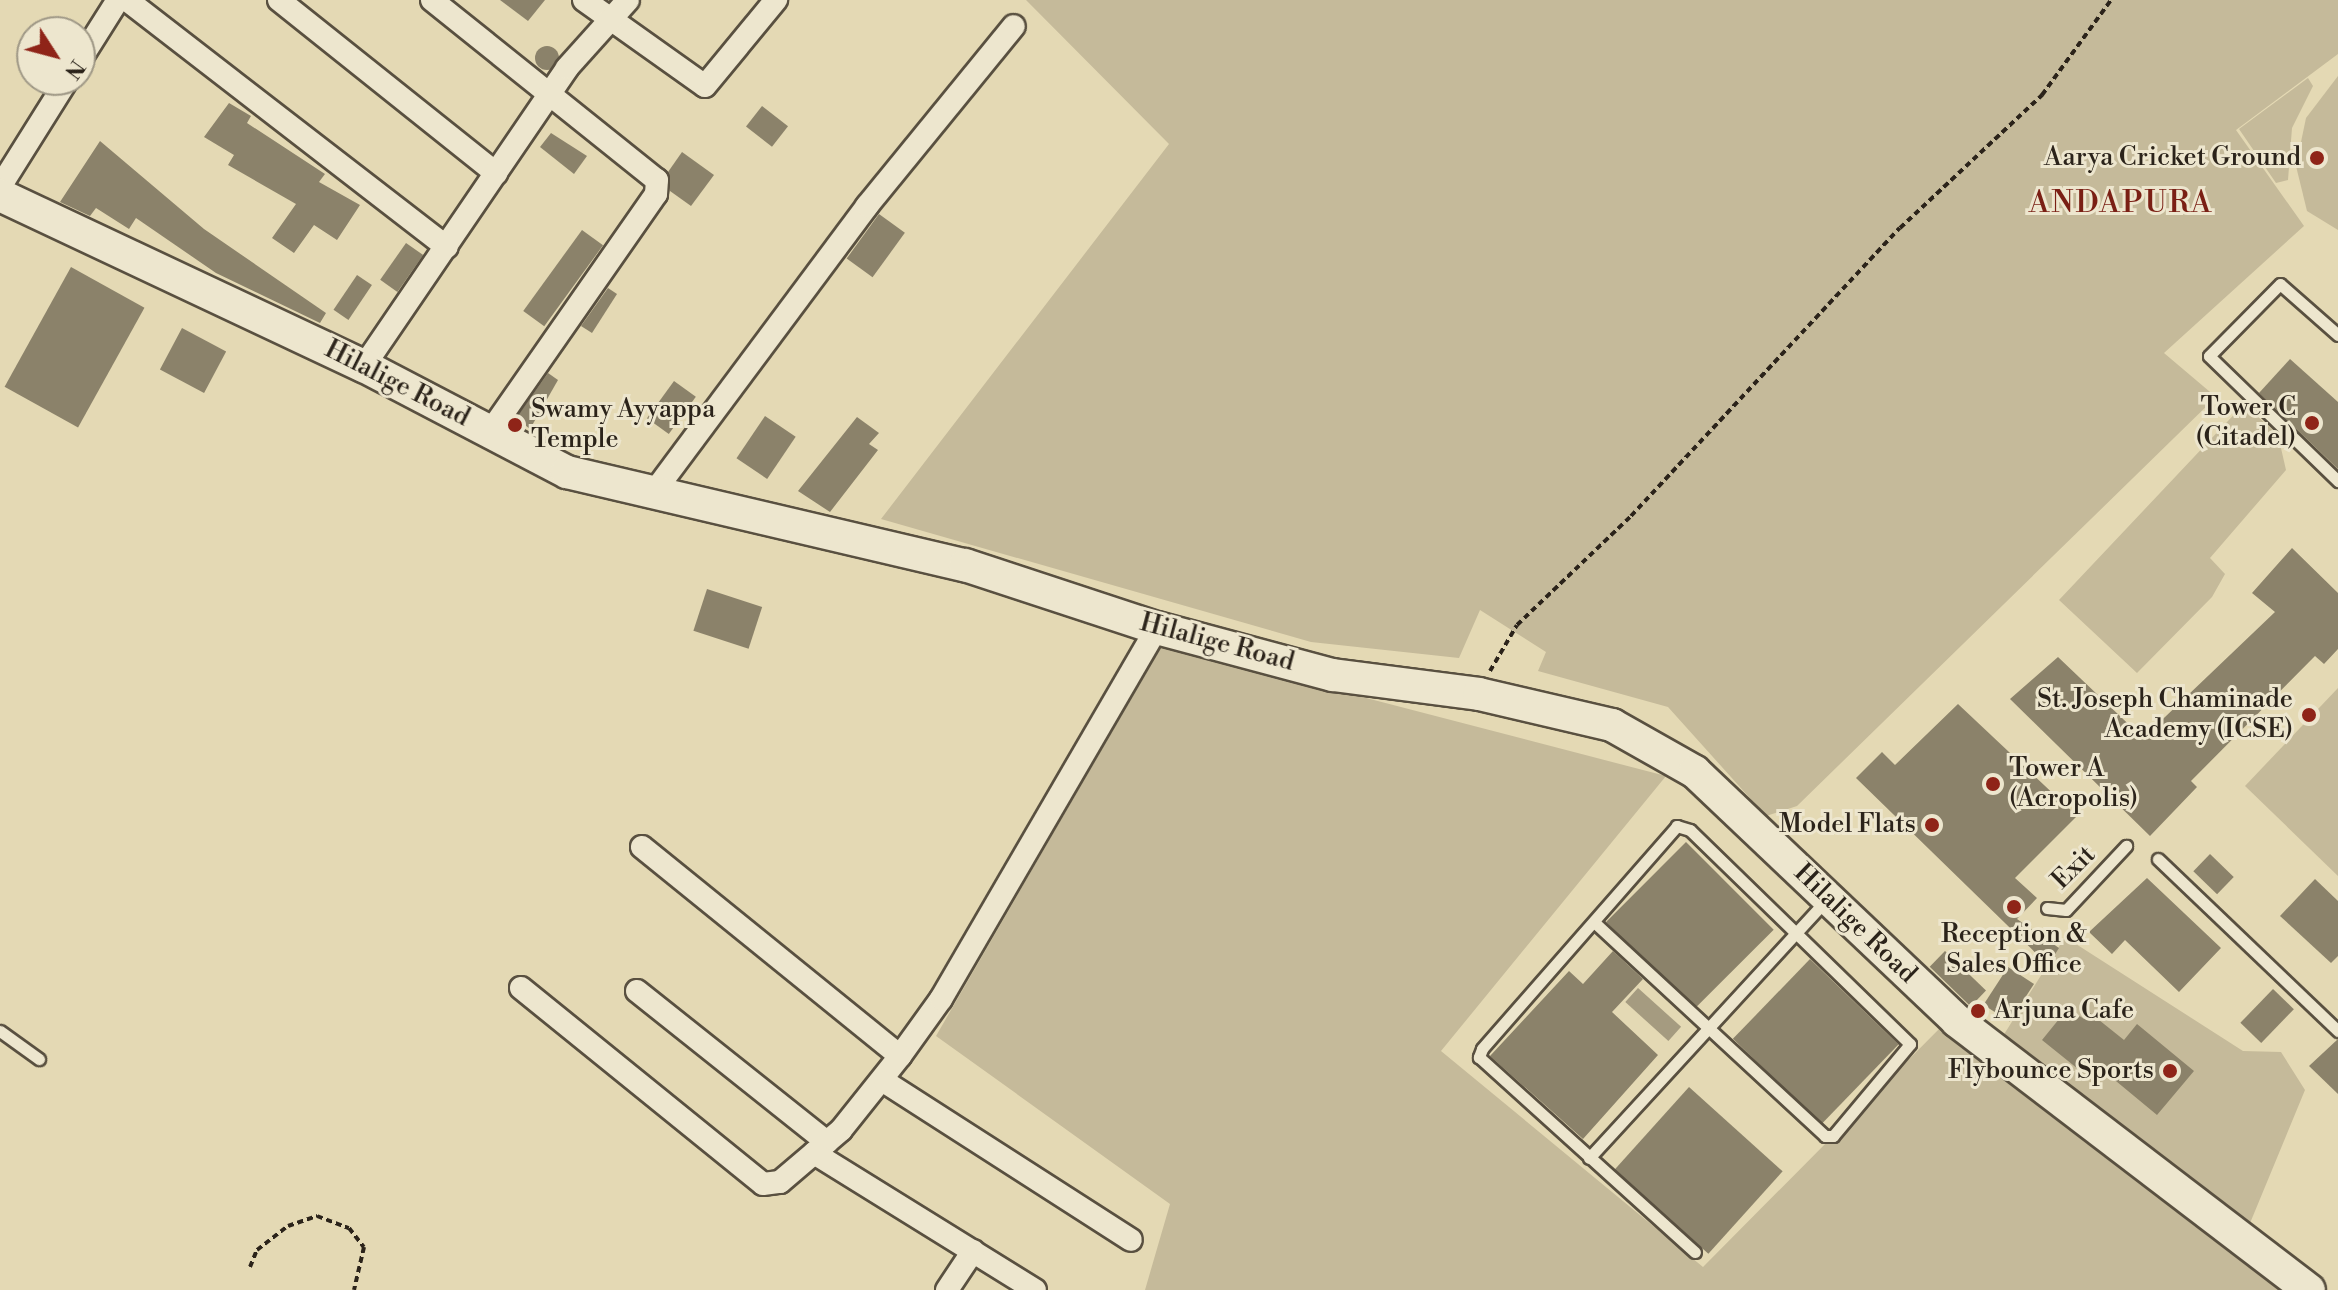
<!DOCTYPE html>
<style>
body{margin:0}
#map{position:relative;width:2338px;height:1290px;overflow:hidden;background:#e4d9b4;font-family:"Libre Bodoni",serif}
div>[style]{position:absolute}
.green>*{inset:0;background:#c5ba9a}
.water>*{inset:0;background:#a59b80;transform-origin:0 0}
.building>*{inset:0;background:#8b826a;transform-origin:0 0}
.round{border-radius:50%}
.path>*{height:4px;margin-top:-2px;transform-origin:0;background:repeating-linear-gradient(90deg,#2b231a 0 6px,transparent 0 10px)}
.roads{filter:drop-shadow(2px 0 #595040) drop-shadow(-2px 0 #595040) drop-shadow(0 2px #595040) drop-shadow(0 -2px #595040)}
.lane>*{height:11px;margin:-5.5px;padding:0 5.5px;transform-origin:5.5px;border-radius:5.5px;background:#ede6ce}
.street>*{height:22px;margin:-11px;padding:0 11px;transform-origin:11px;border-radius:11px;background:#ede6ce}
.secondary>*{height:32px;margin:-16px;padding:0 16px;transform-origin:16px;border-radius:16px;background:#ede6ce}
.dots>*{width:22px;height:22px;translate:-50% -50%;box-sizing:border-box;border:4px solid #ede6ce;border-radius:50%}
span{translate:-50% -50%;white-space:nowrap;text-align:center;line-height:1.15;-webkit-text-stroke:6px #ede6ce;paint-order:stroke}
.poi-label{font-size:26px;color:#2b231a}
.right{translate:-100% -50%;text-align:right}
.left{translate:0 -50%;text-align:left}
.street-label{font-size:26px;color:#2b231a}
.quarter-label{font-size:30px;color:#7a1f14;letter-spacing:2px}
.north{position:absolute;left:16px;top:16px;width:80px;height:80px;box-sizing:border-box;background:#ede6ce;border:2px solid #9f9886;border-radius:50%;rotate:126deg;font-size:22px;font-weight:700;line-height:32px;text-align:center;color:#2b231a}
.north::after{content:'';display:block;margin:auto;width:28px;height:36px;background:#8f2418;clip-path:polygon(50% 0,100% 100%,50% 72%,0 100%)}
</style>
<div id="map">
<div class="green">
<div style="clip-path:polygon(1026px 0,2338px 0,2338px 54px,2236px 130px,2304px 226px,2164px 353px,2216px 397px,1797px 806px,1766px 816px,1668px 707px,1538px 671px,1546px 652px,1480px 610px,1459px 658px,1311px 642px,881px 519px,1169px 144px)"></div>
<div style="clip-path:polygon(2338px 76px,2338px 230px,2307px 211px,2296px 166px,2306px 118px)"></div>
<div style="clip-path:polygon(2308px 78px,2313px 86px,2292px 128px,2288px 180px,2276px 183px,2239px 129px)"></div>
<div style="clip-path:polygon(2244px 404px,2278px 435px,2286px 470px,2210px 558px,2225px 574px,2212px 597px,2137px 673px,2059px 600px)"></div>
<div style="clip-path:polygon(1162px 645px,1666px 776px,1441px 1051px,1703px 1267px,1943px 1025px,2285px 1290px,1145px 1290px,1170px 1204px,936px 1036px)"></div>
<div style="clip-path:polygon(2338px 688px,2338px 876px,2245px 786px)"></div>
<div style="clip-path:polygon(2065px 937px,2243px 1051px,2281px 1052px,2305px 1090px,2248px 1228px,2003px 1036px)"></div>
</div>
<div class="water">
<div style="left:1638px;top:988px;width:58px;height:19px;rotate:42deg"></div>
</div>
<div class="building">
<div style="clip-path:polygon(500px 0,545px 0,528px 21px)"></div>
<div class="round" style="left:535px;top:46px;width:24px;height:24px"></div>
<div style="clip-path:polygon(229px 103px,251px 116px,247px 123px,325px 174px,319px 182px,360px 205px,337px 240px,314px 225px,294px 253px,272px 238px,296px 204px,228px 165px,234px 155px,204px 137px)"></div>
<div style="left:762px;top:106px;width:33px;height:26px;rotate:38deg"></div>
<div style="clip-path:polygon(551px 133px,587px 156px,574px 174px,540px 147px)"></div>
<div style="clip-path:polygon(100px 141px,204px 229px,326px 313px,320px 323px,216px 273px,136px 218px,129px 229px,96px 208px,90px 216px,60px 202px)"></div>
<div style="clip-path:polygon(682px 152px,714px 175px,691px 206px,670px 191px,668px 172px)"></div>
<div style="left:879px;top:214px;width:32px;height:55px;rotate:36deg"></div>
<div style="left:582px;top:230px;width:26px;height:100px;rotate:36deg"></div>
<div style="left:406px;top:243px;width:21px;height:45px;rotate:35deg"></div>
<div style="left:71px;top:267px;width:84px;height:137px;rotate:29deg"></div>
<div style="left:357px;top:275px;width:18px;height:42px;rotate:34deg"></div>
<div style="clip-path:polygon(608px 288px,617px 294px,592px 333px,581px 326px)"></div>
<div style="left:182px;top:328px;width:50px;height:47px;rotate:28deg"></div>
<div style="clip-path:polygon(2290px 359px,2338px 402px,2338px 469px,2259px 393px)"></div>
<div style="clip-path:polygon(548px 373px,558px 380px,530px 429px,516px 418px)"></div>
<div style="left:674px;top:381px;width:27px;height:46px;rotate:36deg"></div>
<div style="left:765px;top:416px;width:37px;height:51px;rotate:34deg"></div>
<div style="clip-path:polygon(857px 417px,879px 433px,869px 444px,878px 450px,830px 512px,798px 491px)"></div>
<div style="clip-path:polygon(2292px 548px,2338px 593px,2338px 649px,2324px 664px,2315px 656px,2191px 781px,2197px 787px,2150px 836px,2010px 699px,2058px 657px,2143px 738px,2275px 612px,2252px 593px)"></div>
<div style="left:707px;top:589px;width:58px;height:44px;rotate:18deg"></div>
<div style="clip-path:polygon(1958px 704px,2077px 816px,2015px 878px,2037px 898px,2017px 919px,2059px 948px,2048px 965px,1856px 778px,1882px 752px,1895px 765px)"></div>
<div style="left:1686px;top:842px;width:124px;height:113px;rotate:45deg"></div>
<div style="left:2210px;top:854px;width:33px;height:24px;rotate:44deg"></div>
<div style="clip-path:polygon(2147px 878px,2221px 948px,2179px 992px,2125px 940px,2112px 954px,2089px 932px)"></div>
<div style="clip-path:polygon(2315px 879px,2338px 901px,2338px 956px,2331px 963px,2280px 916px)"></div>
<div style="clip-path:polygon(1613px 951px,1643px 979px,1612px 1012px,1658px 1055px,1583px 1139px,1490px 1056px,1569px 971px,1583px 984px)"></div>
<div style="left:1945px;top:951px;width:57px;height:22px;rotate:44deg"></div>
<div style="left:1810px;top:959px;width:123px;height:111px;rotate:44deg"></div>
<div style="left:2008px;top:967px;width:31px;height:45px;rotate:33deg"></div>
<div style="left:2273px;top:989px;width:29px;height:47px;rotate:44deg"></div>
<div style="clip-path:polygon(2068px 1008px,2084px 1019px,2089px 1012px,2124px 1040px,2137px 1024px,2194px 1071px,2157px 1115px,2093px 1062px,2083px 1073px,2042px 1040px)"></div>
<div style="clip-path:polygon(2338px 1039px,2338px 1094px,2309px 1066px)"></div>
<div style="left:1689px;top:1087px;width:126px;height:111px;rotate:42deg"></div>
</div>
<div class="path">
<div style="left:1490px;top:671px;width:53px;rotate:-59.6deg"></div>
<div style="left:1517px;top:625px;width:158px;rotate:-43.7deg"></div>
<div style="left:1631px;top:516px;width:394px;rotate:-47deg"></div>
<div style="left:1900px;top:228px;width:195px;rotate:-43.1deg"></div>
<div style="left:2042px;top:95px;width:117px;rotate:-54deg"></div>
<div style="left:250px;top:1267px;width:18px;rotate:-68deg"></div>
<div style="left:257px;top:1250px;width:39px;rotate:-38deg"></div>
<div style="left:288px;top:1226px;width:31px;rotate:-19deg"></div>
<div style="left:317px;top:1216px;width:34px;rotate:21deg"></div>
<div style="left:349px;top:1228px;width:24px;rotate:52deg"></div>
<div style="left:364px;top:1247px;width:44px;rotate:103.1deg"></div>
</div>
<div class="roads">
<div class="lane">
<div style="left:2338px;top:335px;width:77px;rotate:-138.7deg"></div>
<div style="left:2280px;top:284px;width:101px;rotate:134.6deg"></div>
<div style="left:2209px;top:356px;width:180px;rotate:44.1deg"></div>
<div style="left:2158px;top:859px;width:249px;rotate:43.7deg"></div>
<div style="left:2047px;top:908px;width:19px;rotate:6deg"></div>
<div style="left:2066px;top:910px;width:88px;rotate:-46.8deg"></div>
<div style="left:1594px;top:922px;width:315px;rotate:42.8deg"></div>
<div style="left:1825px;top:1136px;width:8px"></div>
<div style="left:1833px;top:1136px;width:120px;rotate:-50.1deg"></div>
<div style="left:1910px;top:1044px;width:307px;rotate:-135.8deg"></div>
<div style="left:1690px;top:830px;width:14px;rotate:-163deg"></div>
<div style="left:1677px;top:826px;width:296px;rotate:131.2deg"></div>
<div style="left:1482px;top:1049px;width:9px;rotate:111deg"></div>
<div style="left:1479px;top:1057px;width:291px;rotate:42.1deg"></div>
<div style="left:0;top:1031px;width:48px;rotate:35.7deg"></div>
<div style="left:1589px;top:1158px;width:349px;rotate:-47.4deg"></div>
</div>
<div class="street">
<div style="left:127px;top:0;width:404px;rotate:37.7deg"></div>
<div style="left:279px;top:0;width:278px;rotate:38.6deg"></div>
<div style="left:432px;top:0;width:288px;rotate:38.7deg"></div>
<div style="left:657px;top:180px;width:14px;rotate:94deg"></div>
<div style="left:656px;top:194px;width:290px;rotate:124.9deg"></div>
<div style="left:584px;top:0;width:148px;rotate:35.4deg"></div>
<div style="left:705px;top:86px;width:112px;rotate:-50.5deg"></div>
<div style="left:80px;top:60px;width:71px;rotate:-57.7deg"></div>
<div style="left:0;top:187px;width:126px;rotate:-57.9deg"></div>
<div style="left:364px;top:366px;width:361px;rotate:-55.7deg"></div>
<div style="left:567px;top:68px;width:91px;rotate:-48.1deg"></div>
<div style="left:651px;top:496px;width:362px;rotate:-53.3deg"></div>
<div style="left:867px;top:206px;width:232px;rotate:-50.8deg"></div>
<div style="left:642px;top:847px;width:332px;rotate:39deg"></div>
<div style="left:900px;top:1056px;width:70px;rotate:-54.3deg"></div>
<div style="left:941px;top:999px;width:429px;rotate:-59.8deg"></div>
<div style="left:521px;top:988px;width:311px;rotate:39deg"></div>
<div style="left:763px;top:1184px;width:17px;rotate:-7deg"></div>
<div style="left:780px;top:1182px;width:80px;rotate:-40.4deg"></div>
<div style="left:841px;top:1130px;width:95px;rotate:-51.4deg"></div>
<div style="left:637px;top:991px;width:243px;rotate:38.5deg"></div>
<div style="left:885px;top:1082px;width:292px;rotate:32.7deg"></div>
<div style="left:814px;top:1153px;width:260px;rotate:31.8deg"></div>
<div style="left:947px;top:1290px;width:47px;rotate:-56.3deg"></div>
</div>
<div class="secondary">
<div style="left:0;top:195px;width:402px;rotate:25.2deg"></div>
<div style="left:364px;top:366px;width:229px;rotate:27.6deg"></div>
<div style="left:567px;top:472px;width:409px;rotate:13.2deg"></div>
<div style="left:965px;top:565px;width:202px;rotate:18.2deg"></div>
<div style="left:1157px;top:628px;width:182px;rotate:15deg"></div>
<div style="left:1333px;top:675px;width:147px;rotate:7.4deg"></div>
<div style="left:1479px;top:694px;width:137px;rotate:13.1deg"></div>
<div style="left:1612px;top:725px;width:95px;rotate:29.5deg"></div>
<div style="left:1695px;top:772px;width:361px;rotate:43.5deg"></div>
<div style="left:1957px;top:1021px;width:443px;rotate:37.4deg"></div>
</div>
</div>
<div class="dots">
<div style="left:2317px;top:158px;background:#8f2418"></div>
<div style="left:2312px;top:423px;background:#8f2418"></div>
<div style="left:515px;top:425px;background:#8f2418"></div>
<div style="left:2309px;top:715px;background:#8f2418"></div>
<div style="left:1993px;top:784px;background:#8f2418"></div>
<div style="left:1932px;top:825px;background:#8f2418"></div>
<div style="left:2014px;top:907px;background:#8f2418"></div>
<div style="left:1978px;top:1011px;background:#8f2418"></div>
<div style="left:2170px;top:1071px;background:#8f2418"></div>
</div>
<div class="poi-label">
<span class="right" style="left:2301px;top:158px">Aarya Cricket Ground</span>
<span class="right" style="left:2296px;top:423px">Tower C<br>(Citadel)</span>
<span class="left" style="left:531px;top:425px">Swamy Ayyappa<br>Temple</span>
<span class="right" style="left:2293px;top:715px">St. Joseph Chaminade<br>Academy (ICSE)</span>
<span class="left" style="left:2009px;top:784px">Tower A<br>(Acropolis)</span>
<span class="right" style="left:1916px;top:825px">Model Flats</span>
<span style="left:2014px;top:950px">Reception &amp;<br>Sales Office</span>
<span class="left" style="left:1994px;top:1011px">Arjuna Cafe</span>
<span class="right" style="left:2154px;top:1071px">Flybounce Sports</span>
</div>
<div class="street-label">
<span style="left:397px;top:384px;rotate:27deg">Hilalige Road</span>
<span style="left:1217px;top:643px;rotate:15deg">Hilalige Road</span>
<span style="left:2074px;top:868px;rotate:-45deg">Exit</span>
<span style="left:1855px;top:924px;rotate:44deg">Hilalige Road</span>
</div>
<div class="quarter-label">
<span style="left:2121px;top:203px">ANDAPURA</span>
</div>
<div class="north">N</div>
</div>
